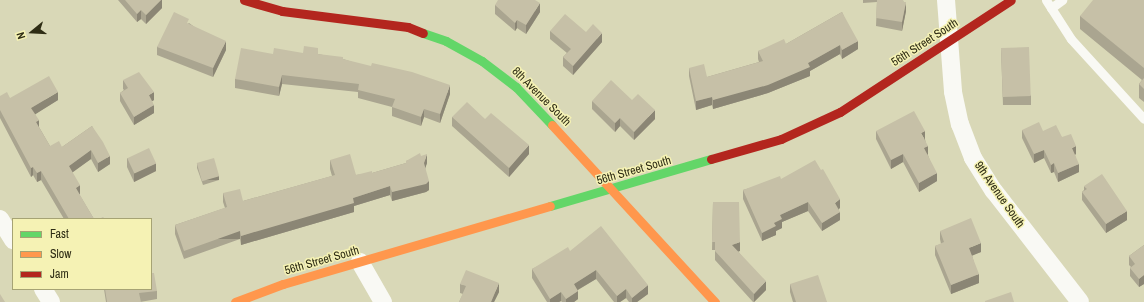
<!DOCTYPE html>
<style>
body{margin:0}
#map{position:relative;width:1144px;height:302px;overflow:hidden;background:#d9d8b7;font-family:"Archivo Narrow",sans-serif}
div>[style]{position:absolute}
.lane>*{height:9px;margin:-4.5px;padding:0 4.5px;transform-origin:4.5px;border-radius:4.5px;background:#f9f9f4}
.street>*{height:18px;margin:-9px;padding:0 9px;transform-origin:9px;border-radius:9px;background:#f9f9f4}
.fast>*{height:9px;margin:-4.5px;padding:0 4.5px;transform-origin:4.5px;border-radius:4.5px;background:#63d668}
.slow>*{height:9px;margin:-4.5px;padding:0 4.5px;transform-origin:4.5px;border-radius:4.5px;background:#ff974d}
.jam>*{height:9px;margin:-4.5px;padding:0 4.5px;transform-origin:4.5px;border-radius:4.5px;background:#b3261e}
.wall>*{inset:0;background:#aaa590}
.shaded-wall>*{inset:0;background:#8b8675;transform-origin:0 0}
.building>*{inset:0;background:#c6c0a7;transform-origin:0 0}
span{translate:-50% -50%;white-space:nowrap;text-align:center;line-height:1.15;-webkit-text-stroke:3px #f5f2b4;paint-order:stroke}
.street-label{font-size:12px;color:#2f2d15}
.legend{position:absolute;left:12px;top:218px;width:140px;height:72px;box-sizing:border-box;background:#f5f2b4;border:1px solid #a6a374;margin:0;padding:5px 7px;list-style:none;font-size:12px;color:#2f2d15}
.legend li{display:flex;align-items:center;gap:8px;height:20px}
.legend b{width:20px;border:1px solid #a6a374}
.north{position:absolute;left:12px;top:12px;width:40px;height:40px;-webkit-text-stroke:3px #f5f2b4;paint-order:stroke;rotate:252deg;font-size:11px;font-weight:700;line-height:16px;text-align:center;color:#2f2d15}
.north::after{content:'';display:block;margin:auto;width:14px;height:18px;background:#2f2d15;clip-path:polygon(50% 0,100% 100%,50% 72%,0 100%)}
</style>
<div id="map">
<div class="lane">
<div style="left:1046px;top:0;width:46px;rotate:57.3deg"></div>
<div style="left:1071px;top:39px;width:108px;rotate:47.6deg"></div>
<div style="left:1051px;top:8px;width:14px;rotate:-36deg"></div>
</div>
<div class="street">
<div style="left:946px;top:0;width:92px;rotate:85.6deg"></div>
<div style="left:953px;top:92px;width:33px;rotate:78deg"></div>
<div style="left:960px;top:124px;width:36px;rotate:69deg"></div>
<div style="left:973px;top:158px;width:39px;rotate:58deg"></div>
<div style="left:994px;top:191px;width:140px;rotate:52.2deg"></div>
<div style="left:0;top:219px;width:25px;rotate:58deg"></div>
<div style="left:360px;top:262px;width:46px;rotate:60.1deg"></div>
<div style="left:43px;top:289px;width:15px;rotate:58deg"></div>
</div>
<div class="fast">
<div style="left:423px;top:33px;width:24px;rotate:19deg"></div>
<div style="left:446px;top:41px;width:41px;rotate:29.1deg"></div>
<div style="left:482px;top:61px;width:43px;rotate:37.4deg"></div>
<div style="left:516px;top:87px;width:52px;rotate:46.5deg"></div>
<div style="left:550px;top:206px;width:168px;rotate:-16.3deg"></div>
</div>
<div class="slow">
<div style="left:552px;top:125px;width:241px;rotate:47.4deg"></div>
<div style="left:235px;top:302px;width:51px;rotate:-20.6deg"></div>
<div style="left:283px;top:284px;width:278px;rotate:-16.3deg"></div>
</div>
<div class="jam">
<div style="left:244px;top:0;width:40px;rotate:16deg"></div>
<div style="left:282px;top:11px;width:127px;rotate:7.2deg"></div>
<div style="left:408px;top:27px;width:16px;rotate:22deg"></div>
<div style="left:711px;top:159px;width:73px;rotate:-15.9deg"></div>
<div style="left:781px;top:139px;width:65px;rotate:-24.6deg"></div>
<div style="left:840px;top:112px;width:204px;rotate:-33.2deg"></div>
</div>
<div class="wall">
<div style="clip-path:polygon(118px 0,162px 0,162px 8px,146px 24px,141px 19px,137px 22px)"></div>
<div style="clip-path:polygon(863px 0,903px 0,906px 11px,902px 31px,876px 26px,877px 2px,863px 3px)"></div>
<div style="clip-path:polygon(1144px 0,1144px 102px,1139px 98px,1139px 84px,1142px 80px,1080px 29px,1080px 16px)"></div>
<div style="clip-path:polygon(495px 5px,540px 12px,526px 34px,517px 28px,515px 31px,495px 14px)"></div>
<div style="clip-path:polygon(842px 12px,858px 49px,842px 59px,840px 54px,810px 71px,810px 76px,768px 93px,713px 109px,712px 105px,696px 110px,689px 76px,689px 68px,707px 77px,759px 62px,758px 59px,758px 51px,786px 44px)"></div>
<div style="clip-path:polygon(189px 23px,226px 50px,213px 77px,157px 55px,157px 47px)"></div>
<div style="clip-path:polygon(550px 31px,586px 32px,602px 42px,573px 75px,563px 66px,563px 57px,567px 53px,550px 39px)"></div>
<div style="clip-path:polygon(1001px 49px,1031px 96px,1031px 105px,1003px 105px)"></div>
<div style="clip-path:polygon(303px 53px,318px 54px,343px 59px,450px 94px,440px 123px,424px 117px,421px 126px,392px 116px,392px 107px,358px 98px,358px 92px,282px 84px,279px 96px,235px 88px,235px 79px,273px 54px)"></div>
<div style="clip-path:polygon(123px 80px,154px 100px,152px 101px,154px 113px,134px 125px,120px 101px,120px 93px,124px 90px,123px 89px)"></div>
<div style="clip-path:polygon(0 96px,10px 98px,58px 100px,35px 114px,39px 127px,50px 146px,62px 147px,92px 126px,110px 164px,98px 172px,91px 159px,72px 172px,80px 194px,79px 194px,94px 219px,64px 219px,41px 180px,37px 182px,33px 175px,31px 177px,0 118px)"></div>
<div style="clip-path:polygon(592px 101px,655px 119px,634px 140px,620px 126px,615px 132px,592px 109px)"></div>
<div style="clip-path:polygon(452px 117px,485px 119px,529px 154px,509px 177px,452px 126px)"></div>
<div style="clip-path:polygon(1022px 130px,1043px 131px,1062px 137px,1076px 154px,1075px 155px,1079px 172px,1058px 182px,1054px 172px,1051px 173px,1044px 158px,1034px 163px,1022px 138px)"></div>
<div style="clip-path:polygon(876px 131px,925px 139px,928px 154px,928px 155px,937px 181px,919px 192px,903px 162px,891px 169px,876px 139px)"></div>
<div style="clip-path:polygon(421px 156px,427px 163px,425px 168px,429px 190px,426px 192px,392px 201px,390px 195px,354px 206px,354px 212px,241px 245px,240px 239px,184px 259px,175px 234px,175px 225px,225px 208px,223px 202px,223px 193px,243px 201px,332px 176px,330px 169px,330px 160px,356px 175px,372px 173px,406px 163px,406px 161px)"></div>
<div style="clip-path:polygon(127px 158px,156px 171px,134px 182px,127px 167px)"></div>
<div style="clip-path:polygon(197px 163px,219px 180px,203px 185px,197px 168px)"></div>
<div style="clip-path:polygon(781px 179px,840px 208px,839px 209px,840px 220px,822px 231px,808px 211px,782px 222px,782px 228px,776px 231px,776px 235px,762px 241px,743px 199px,743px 190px)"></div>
<div style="clip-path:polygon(1084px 186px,1127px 220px,1106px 233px,1082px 200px,1082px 192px,1084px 190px)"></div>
<div style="clip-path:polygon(713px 202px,740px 251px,738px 251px,766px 290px,754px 302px,753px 302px,715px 260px,715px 250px,712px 250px)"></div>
<div style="clip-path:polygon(940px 231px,981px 252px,972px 255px,979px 283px,951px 294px,935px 255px,935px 246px,941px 244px,940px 239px)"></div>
<div style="clip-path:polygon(1144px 245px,1144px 284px,1139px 287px,1130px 276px,1130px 268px,1131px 267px,1129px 265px,1129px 256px)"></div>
<div style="clip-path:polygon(570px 251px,648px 294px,637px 302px,629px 302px,626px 298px,620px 302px,614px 302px,596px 279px,578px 290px,578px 299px,574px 302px,562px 302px,561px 301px,559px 302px,547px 302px,532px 278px,532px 269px)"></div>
<div style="clip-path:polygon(460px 284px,499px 292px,494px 302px,459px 302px,463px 294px,460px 293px)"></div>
<div style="clip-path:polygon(790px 284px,827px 302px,793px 302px,790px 292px)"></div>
<div style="clip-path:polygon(104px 289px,151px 289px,157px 291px,157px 299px,140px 302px,106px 302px)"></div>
</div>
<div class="shaded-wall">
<div style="clip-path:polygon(161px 0,162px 0,162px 8px,146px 24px,146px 15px)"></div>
<div style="clip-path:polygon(906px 2px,906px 11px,902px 31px,902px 22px)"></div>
<div style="clip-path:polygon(540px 3px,540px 12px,526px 34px,526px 25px)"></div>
<div style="clip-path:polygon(141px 10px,141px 19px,137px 22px,137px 14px)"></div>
<div style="clip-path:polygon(517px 20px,517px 28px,515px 31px,515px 23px)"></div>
<div style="clip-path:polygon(602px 33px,602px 42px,573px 75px,573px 66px)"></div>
<div style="clip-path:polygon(226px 41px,226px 50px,213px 77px,213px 68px)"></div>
<div style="clip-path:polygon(858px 41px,858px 49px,842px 59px,842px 50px)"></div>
<div style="clip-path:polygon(840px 45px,840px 54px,810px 71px,810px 76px,768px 93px,713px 109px,713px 100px,808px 63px)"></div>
<div style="clip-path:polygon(282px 75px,282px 84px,279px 96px,279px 87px)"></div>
<div style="clip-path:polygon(450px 85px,450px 94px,440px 123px,440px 114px)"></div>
<div style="clip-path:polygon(58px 92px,58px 100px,31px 117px,31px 108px)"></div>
<div style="clip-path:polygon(154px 92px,154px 100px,149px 103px,149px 95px)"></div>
<div style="clip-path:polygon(712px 97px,712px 105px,696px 110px,696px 101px)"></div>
<div style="clip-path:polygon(154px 105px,154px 113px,134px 125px,134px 117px)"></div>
<div style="clip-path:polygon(424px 109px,424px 117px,421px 126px,421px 117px)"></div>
<div style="clip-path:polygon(655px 110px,655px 119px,634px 140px,634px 132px)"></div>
<div style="clip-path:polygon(620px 118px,620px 126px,615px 132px,615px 123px)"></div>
<div style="clip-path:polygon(39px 120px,39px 129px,36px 122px)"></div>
<div style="clip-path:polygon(925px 131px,925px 140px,921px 133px)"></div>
<div style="clip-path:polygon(529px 145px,529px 154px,509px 177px,509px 168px)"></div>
<div style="clip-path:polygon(928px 146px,928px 154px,924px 157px,924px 148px)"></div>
<div style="clip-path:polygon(1076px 146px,1076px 154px,1072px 156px,1072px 148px)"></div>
<div style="clip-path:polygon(91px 150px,91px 159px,69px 175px,69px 166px)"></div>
<div style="clip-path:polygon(1044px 150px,1044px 158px,1034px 163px,1034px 154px)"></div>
<div style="clip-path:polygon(427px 154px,427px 163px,424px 172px,424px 163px)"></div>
<div style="clip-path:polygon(903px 154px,903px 162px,891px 169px,891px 160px)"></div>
<div style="clip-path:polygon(110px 156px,110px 164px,98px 172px,98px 163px)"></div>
<div style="clip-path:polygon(156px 163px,156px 171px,134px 182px,134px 173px)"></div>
<div style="clip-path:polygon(1054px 163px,1054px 172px,1051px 173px,1051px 165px)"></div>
<div style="clip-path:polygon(1079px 164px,1079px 172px,1058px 182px,1058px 173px)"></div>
<div style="clip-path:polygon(33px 167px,33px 175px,31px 177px,31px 168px)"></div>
<div style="clip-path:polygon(41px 171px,41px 180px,37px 182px,37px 173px)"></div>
<div style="clip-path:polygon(937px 173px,937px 181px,919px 192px,919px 183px)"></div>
<div style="left:219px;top:176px;width:4px;height:17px;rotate:90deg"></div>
<div style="clip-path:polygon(429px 181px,429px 190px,426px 192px,392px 201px,392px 192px)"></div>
<div style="clip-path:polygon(80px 185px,80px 194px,76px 196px,76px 188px)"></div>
<div style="clip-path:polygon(390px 186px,390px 195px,354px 206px,354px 212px,241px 245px,241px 236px,353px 198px)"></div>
<div style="clip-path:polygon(840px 199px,840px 208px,835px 211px,835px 203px)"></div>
<div style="clip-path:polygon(808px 202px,808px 211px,782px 222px,782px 228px,776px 231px,776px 235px,762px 241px,762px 233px,780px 215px)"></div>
<div style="clip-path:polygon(1127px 211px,1127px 220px,1106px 233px,1106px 224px)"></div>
<div style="clip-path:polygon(840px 212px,840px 220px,822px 231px,822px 223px)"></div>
<div style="left:240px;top:231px;width:8px;height:59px;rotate:90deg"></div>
<div style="clip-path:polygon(740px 242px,740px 251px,732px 254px,732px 245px)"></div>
<div style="clip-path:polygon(981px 243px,981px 252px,969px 257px,969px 248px)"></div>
<div style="clip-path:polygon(596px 270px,596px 279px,574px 292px,574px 284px)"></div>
<div style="clip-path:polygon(979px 274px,979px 283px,951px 294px,951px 285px)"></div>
<div style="clip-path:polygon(1144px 275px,1144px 284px,1139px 287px,1139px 279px)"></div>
<div style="clip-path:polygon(766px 281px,766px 290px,754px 302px,754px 294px)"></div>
<div style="clip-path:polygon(499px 283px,499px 292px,494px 302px,491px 302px)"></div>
<div style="clip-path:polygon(648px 285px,648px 294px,637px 302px,632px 302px,632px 298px)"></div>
<div style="clip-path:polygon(626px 289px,626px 298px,620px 302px,617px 302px,617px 296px)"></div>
<div style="clip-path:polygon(578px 291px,578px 299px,574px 302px,566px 302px,566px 299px)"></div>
<div style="clip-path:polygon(561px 292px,561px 301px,559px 302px,550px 302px,550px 299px)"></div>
</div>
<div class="building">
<div style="clip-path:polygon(125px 0,161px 0,146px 15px,141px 10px,137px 14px)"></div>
<div style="clip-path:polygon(498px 0,535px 0,540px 3px,526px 25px,517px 20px,515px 23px,495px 5px)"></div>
<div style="clip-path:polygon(877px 0,903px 0,903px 2px,906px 2px,902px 22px,876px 18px)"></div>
<div style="clip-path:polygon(1093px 0,1144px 0,1144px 68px,1080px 16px)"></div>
<div style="clip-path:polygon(174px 12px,189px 19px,187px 23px,226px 41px,213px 68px,157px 47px)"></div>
<div style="clip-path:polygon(842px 12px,858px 41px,842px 50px,840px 45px,808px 63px,810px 67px,768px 85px,713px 100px,712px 97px,696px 101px,689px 68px,704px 64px,707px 77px,763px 61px,758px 51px,784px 39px,786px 44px)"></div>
<div style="clip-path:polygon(565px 14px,586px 32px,593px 24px,602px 33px,573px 66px,563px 57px,571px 49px,550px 31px)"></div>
<div style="clip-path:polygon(304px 46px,318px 48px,318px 54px,343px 57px,343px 59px,371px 66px,372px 63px,412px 72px,450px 85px,440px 114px,424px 109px,421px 117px,392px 107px,395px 99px,358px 90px,359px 84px,282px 75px,279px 87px,235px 79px,241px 48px,273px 54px,274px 48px,303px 53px)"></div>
<div style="left:1029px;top:47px;width:49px;height:28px;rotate:88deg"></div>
<div style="clip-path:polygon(139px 72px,154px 92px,149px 95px,154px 105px,134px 117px,120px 93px,128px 88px,123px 80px)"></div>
<div style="clip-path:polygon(49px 76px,58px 92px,31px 108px,39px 120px,36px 122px,50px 146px,59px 141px,62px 147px,92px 126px,103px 142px,110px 156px,98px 163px,91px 150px,69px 166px,80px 185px,76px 188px,94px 219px,69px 219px,41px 171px,37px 173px,33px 167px,31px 168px,0 110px,0 96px,7px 92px,10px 98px)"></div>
<div style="clip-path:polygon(1144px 78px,1144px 89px,1139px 84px)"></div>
<div style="clip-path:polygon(611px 80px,632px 100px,638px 94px,655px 110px,634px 132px,620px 118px,615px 123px,592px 101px)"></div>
<div style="clip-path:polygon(467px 102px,485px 119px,491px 113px,529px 145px,509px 168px,452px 117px)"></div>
<div style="clip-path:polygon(914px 111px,925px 131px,921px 133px,928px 146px,924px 148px,937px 173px,919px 183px,903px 154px,891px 160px,876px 131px)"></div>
<div style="clip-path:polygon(1039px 122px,1043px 131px,1056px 125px,1062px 137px,1071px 134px,1076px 146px,1072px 148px,1079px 164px,1058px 173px,1054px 163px,1051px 165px,1044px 150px,1034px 154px,1022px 130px)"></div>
<div style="left:149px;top:148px;width:17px;height:24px;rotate:65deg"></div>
<div style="clip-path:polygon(420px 153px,421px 156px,427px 154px,424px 163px,429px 181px,426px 184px,392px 192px,390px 186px,353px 198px,354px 203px,241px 236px,240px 231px,184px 251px,175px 225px,227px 207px,223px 193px,240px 189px,243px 201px,335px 175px,330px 160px,350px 154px,356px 175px,372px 171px,372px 173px,406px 163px,406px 161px)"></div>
<div style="left:214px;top:158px;width:19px;height:18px;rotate:74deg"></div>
<div style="clip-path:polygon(815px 160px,821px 170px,823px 169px,840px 199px,835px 203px,840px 212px,822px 223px,808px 202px,780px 215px,782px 219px,774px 223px,776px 226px,762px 233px,743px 190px,780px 176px,781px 179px)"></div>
<div style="clip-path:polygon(1102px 174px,1127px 211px,1106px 224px,1082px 192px,1087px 189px,1084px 186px)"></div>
<div style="clip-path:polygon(713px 202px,739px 202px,740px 242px,732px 245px,766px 281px,754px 294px,715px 251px,715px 242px,712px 242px)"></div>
<div style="clip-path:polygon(103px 217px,105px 219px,99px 219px)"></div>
<div style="clip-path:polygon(971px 218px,981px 243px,969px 248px,979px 274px,951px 285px,935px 246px,944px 242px,940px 231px)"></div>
<div style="clip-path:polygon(601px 226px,648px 285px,632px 298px,626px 289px,617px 296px,596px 270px,574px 284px,578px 291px,566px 299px,561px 292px,550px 299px,532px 269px,568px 247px,570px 251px)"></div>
<div style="clip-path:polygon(1144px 245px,1144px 276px,1144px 275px,1139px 279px,1130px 268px,1135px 264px,1129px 256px)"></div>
<div style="clip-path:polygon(466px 270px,499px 283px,491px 302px,459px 302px,466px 286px,460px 284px)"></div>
<div style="clip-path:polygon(151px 273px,154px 273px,157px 291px,139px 293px,141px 302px,107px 302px,105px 289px,151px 289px)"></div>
<div style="clip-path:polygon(818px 275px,827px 302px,796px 302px,790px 284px)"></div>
<div style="clip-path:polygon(1011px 292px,1014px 302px,985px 302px,985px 301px)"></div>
<div style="clip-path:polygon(0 294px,5px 302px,0 302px)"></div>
</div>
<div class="street-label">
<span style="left:925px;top:43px;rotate:-33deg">56th Street South</span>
<span style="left:541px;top:97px;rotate:45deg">8th Avenue South</span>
<span style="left:634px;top:171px;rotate:-16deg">56th Street South</span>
<span style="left:999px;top:195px;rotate:55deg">9th Avenue South</span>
<span style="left:322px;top:261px;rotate:-16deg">56th Street South</span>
</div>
<ul class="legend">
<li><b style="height:5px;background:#63d668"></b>Fast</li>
<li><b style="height:5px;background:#ff974d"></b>Slow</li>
<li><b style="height:5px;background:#b3261e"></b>Jam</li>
</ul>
<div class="north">N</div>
</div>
